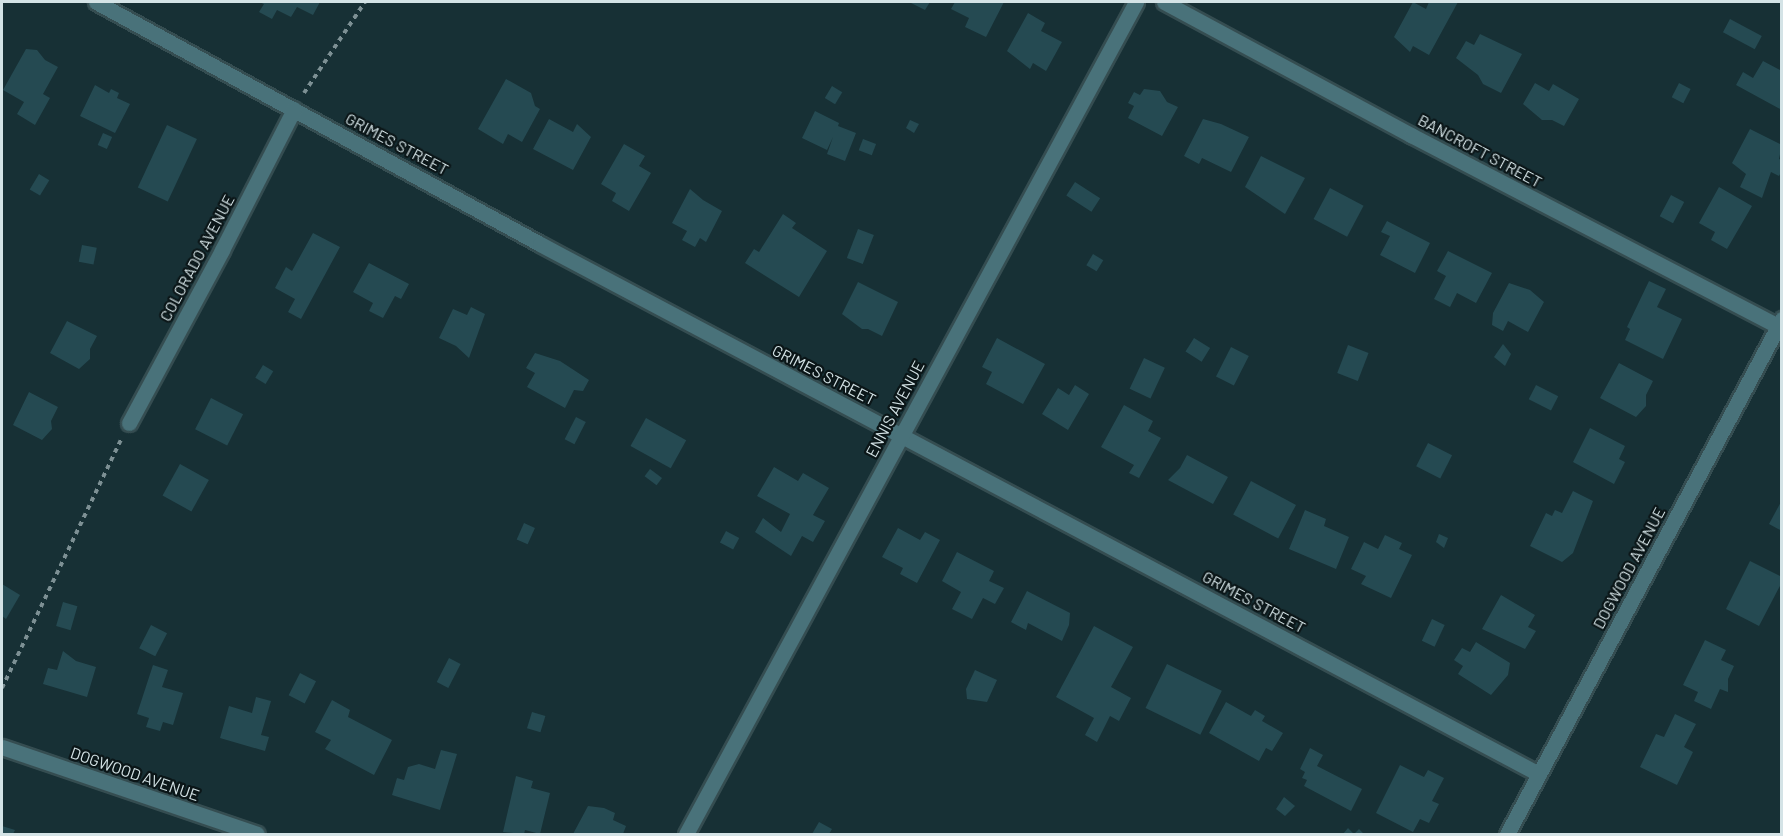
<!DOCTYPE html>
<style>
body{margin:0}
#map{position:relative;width:1783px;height:836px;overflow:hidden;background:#173035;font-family:Barlow,sans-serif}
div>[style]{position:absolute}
.building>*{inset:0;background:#254a52;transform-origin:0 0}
.path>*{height:4px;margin-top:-2px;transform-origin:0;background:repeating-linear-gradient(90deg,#7d9094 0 4.5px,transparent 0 9px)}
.roads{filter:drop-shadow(2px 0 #354d51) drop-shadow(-2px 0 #354d51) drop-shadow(0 2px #354d51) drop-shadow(0 -2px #354d51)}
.minor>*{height:15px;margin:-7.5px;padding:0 7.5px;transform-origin:7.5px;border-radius:7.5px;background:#49727a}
span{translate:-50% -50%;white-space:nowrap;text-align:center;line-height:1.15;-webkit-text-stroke:4.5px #0b1618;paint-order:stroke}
.street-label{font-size:16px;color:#d4e3e6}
.frame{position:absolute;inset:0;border:3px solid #d4e3e6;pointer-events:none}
</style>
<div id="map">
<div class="building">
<div style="clip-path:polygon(259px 2px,320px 2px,313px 15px,297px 7px,291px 17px,277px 10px,272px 19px,259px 12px,264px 4px)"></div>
<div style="clip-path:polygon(909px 2px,930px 2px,925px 10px)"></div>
<div style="clip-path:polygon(955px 2px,1004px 2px,986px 37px,965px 27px,969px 18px,951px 9px)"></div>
<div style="clip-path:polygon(1413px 2px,1426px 9px,1429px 2px,1458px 2px,1429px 55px,1413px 46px,1410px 52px,1394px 37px)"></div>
<div style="clip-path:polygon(1028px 13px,1045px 23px,1041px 31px,1062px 42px,1046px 71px,1033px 63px,1030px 69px,1007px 51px)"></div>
<div style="left:1730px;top:19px;width:36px;height:15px;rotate:28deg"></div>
<div style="clip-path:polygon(1480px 34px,1522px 54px,1501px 93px,1483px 84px,1478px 75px,1456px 58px,1466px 41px,1474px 45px)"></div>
<div style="clip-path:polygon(26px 49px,37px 50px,45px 60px,58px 67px,43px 94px,50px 98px,35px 125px,17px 114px,24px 102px,3px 90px)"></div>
<div style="clip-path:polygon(1763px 61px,1782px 71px,1782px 110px,1736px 85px,1743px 72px,1753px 78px)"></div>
<div style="clip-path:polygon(506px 79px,531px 93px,535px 106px,540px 109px,522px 142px,508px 134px,503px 144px,478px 129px)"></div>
<div style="clip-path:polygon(1535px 83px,1549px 91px,1553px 84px,1579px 99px,1564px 126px,1552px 120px,1542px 120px,1523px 104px)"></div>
<div style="left:1679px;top:83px;width:13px;height:16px;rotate:27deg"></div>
<div style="clip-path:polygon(95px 85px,109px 93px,111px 89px,119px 93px,117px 98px,130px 104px,115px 133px,80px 116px)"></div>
<div style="left:832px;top:86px;width:12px;height:14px;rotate:31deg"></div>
<div style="clip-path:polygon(1144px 89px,1160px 91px,1167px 102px,1178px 107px,1162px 136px,1128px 118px,1134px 106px,1128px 103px,1134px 92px,1140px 95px)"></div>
<div style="clip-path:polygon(815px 111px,839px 123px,838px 126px,856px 133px,845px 161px,827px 154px,833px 137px,827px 150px,802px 138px)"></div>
<div style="clip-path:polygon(549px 119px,573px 132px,577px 124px,591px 137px,573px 170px,533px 149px)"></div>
<div style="clip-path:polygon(1203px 119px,1221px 124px,1249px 137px,1231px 172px,1202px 158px,1199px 164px,1184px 156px)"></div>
<div style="clip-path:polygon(910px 120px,919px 124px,914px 133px,906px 128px)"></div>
<div style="left:167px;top:125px;width:33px;height:69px;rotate:25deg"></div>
<div style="clip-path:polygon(1750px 129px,1782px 145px,1779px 159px,1782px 160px,1782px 170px,1779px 176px,1771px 172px,1762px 198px,1740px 187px,1746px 174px,1732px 163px)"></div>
<div style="left:103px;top:133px;width:10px;height:13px;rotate:24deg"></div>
<div style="left:863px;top:139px;width:14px;height:12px;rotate:21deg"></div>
<div style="clip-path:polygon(624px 144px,645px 156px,639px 166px,651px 173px,629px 211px,612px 201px,616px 193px,601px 184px)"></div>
<div style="clip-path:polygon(1261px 156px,1305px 178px,1285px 214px,1245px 187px)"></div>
<div style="left:39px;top:174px;width:12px;height:18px;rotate:31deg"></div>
<div style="left:1075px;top:182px;width:30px;height:16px;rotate:33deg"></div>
<div style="clip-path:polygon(1719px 187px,1752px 206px,1727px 249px,1711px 240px,1715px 232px,1699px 223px)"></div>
<div style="left:1330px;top:188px;width:38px;height:35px;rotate:28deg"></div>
<div style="clip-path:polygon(690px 189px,703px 200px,722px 211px,706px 242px,700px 238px,695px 247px,682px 240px,687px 231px,672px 223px)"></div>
<div style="left:1671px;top:195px;width:15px;height:24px;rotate:28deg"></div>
<div style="clip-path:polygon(783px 214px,796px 223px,792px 228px,827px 251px,799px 297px,745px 263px,754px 249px,759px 252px)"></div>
<div style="clip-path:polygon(1387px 221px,1430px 243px,1415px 273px,1380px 255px,1390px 236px,1381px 232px)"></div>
<div style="left:858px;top:229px;width:17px;height:31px;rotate:21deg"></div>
<div style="clip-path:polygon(313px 233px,340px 247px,301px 319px,288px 312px,295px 299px,275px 288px,286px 267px,292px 271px)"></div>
<div style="left:82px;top:245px;width:15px;height:17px;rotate:11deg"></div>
<div style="clip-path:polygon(1448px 251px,1492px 273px,1476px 303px,1457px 293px,1450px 307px,1434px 299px,1446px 276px,1437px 271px)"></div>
<div style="left:1093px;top:254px;width:12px;height:13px;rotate:31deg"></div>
<div style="clip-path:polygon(369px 263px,409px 284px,401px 299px,395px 296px,383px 318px,369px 311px,373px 303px,353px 292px)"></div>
<div style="clip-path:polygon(1649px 281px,1666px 289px,1657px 307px,1682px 319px,1663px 359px,1625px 340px,1630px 329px,1627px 327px)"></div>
<div style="clip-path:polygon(858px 282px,898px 302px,882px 336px,868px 329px,862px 329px,842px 314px)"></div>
<div style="clip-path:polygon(1509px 283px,1530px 290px,1544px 302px,1528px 332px,1508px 321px,1503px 331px,1492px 325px,1493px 313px)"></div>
<div style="clip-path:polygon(471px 307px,485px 314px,469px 358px,456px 346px,439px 338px,453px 309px,467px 315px)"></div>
<div style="clip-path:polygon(67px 321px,97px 336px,90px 349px,90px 359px,79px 369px,50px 353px)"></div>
<div style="clip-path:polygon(997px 338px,1045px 364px,1023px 404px,986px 384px,992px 372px,982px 367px)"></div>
<div style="left:1194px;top:338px;width:19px;height:16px;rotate:32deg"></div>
<div style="clip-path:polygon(1503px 344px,1511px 354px,1505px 366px,1494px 357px)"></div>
<div style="left:1348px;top:345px;width:22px;height:30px;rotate:21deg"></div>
<div style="left:1231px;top:347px;width:20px;height:33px;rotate:27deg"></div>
<div style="clip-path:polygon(535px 353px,560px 361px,589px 380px,583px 391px,574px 390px,565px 408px,527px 387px,535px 373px,526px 368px)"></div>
<div style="left:1144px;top:358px;width:23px;height:34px;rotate:25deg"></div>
<div style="clip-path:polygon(1619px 363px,1653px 381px,1646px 395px,1646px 406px,1636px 417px,1600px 398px)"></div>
<div style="left:263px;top:365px;width:12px;height:15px;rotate:31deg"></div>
<div style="clip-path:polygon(1075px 385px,1089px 394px,1068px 430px,1042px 414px,1058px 388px,1069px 395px)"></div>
<div style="left:1536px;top:385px;width:25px;height:16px;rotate:27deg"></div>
<div style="clip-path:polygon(29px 392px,58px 407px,51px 421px,52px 429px,42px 440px,13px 425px)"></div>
<div style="left:211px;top:398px;width:36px;height:35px;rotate:27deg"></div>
<div style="clip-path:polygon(1124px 405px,1153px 421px,1148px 431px,1161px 438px,1139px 478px,1129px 473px,1134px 465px,1101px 447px)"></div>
<div style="left:576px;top:417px;width:11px;height:25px;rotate:27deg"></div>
<div style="left:646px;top:418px;width:46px;height:32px;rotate:29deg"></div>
<div style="clip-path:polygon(1590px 428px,1625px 446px,1619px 459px,1625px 462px,1614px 484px,1573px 462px)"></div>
<div style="left:1428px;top:443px;width:27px;height:26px;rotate:27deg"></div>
<div style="clip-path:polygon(1187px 455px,1228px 477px,1213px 504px,1168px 480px,1180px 468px)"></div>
<div style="left:180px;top:464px;width:33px;height:36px;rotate:29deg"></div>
<div style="clip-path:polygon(774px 467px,798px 481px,803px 473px,829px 488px,813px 515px,825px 521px,813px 542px,802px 536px,791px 556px,755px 532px,763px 518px,781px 532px,790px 514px,757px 496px)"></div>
<div style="left:650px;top:469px;width:15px;height:9px;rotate:37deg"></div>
<div style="left:1251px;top:481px;width:51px;height:38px;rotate:28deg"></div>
<div style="clip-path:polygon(1573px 491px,1593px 501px,1573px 553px,1562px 562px,1530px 546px,1546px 513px,1552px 516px,1555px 510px,1562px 513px)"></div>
<div style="clip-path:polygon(1782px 500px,1782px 531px,1769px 524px)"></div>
<div style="clip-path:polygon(1305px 510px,1326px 519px,1324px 526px,1349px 537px,1336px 569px,1289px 549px)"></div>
<div style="left:524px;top:523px;width:12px;height:18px;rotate:24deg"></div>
<div style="clip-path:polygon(898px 528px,920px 540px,925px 532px,940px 540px,917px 583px,900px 574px,903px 568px,882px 557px)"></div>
<div style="left:726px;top:531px;width:15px;height:13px;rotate:28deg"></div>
<div style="clip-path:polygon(1439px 534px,1448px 538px,1444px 548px,1436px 542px)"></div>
<div style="clip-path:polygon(1385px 535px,1402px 543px,1399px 549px,1412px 555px,1391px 598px,1361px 584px,1366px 576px,1351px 569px,1364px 542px,1378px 549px)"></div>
<div style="clip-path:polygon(957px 552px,994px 571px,989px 581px,1004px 588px,995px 604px,983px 598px,972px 619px,952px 609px,961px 592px,942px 581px)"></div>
<div style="clip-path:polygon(1750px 561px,1782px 577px,1782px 582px,1759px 626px,1726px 609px)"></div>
<div style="clip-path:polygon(2px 584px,20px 595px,6px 619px,2px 616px)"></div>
<div style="clip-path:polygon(1027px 591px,1070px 613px,1069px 625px,1062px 641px,1028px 623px,1026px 630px,1011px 622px)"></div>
<div style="clip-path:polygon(1501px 595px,1535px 615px,1528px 627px,1536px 631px,1525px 649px,1482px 629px)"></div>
<div style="left:63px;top:602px;width:15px;height:25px;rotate:16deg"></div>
<div style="left:1432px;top:619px;width:14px;height:24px;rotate:25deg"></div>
<div style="left:151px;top:625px;width:18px;height:26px;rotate:27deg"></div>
<div style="clip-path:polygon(1094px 626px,1133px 647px,1111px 687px,1131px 698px,1119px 721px,1110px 716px,1097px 742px,1085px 735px,1094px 718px,1056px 697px)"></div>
<div style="clip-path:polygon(1705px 640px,1726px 650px,1721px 660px,1734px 666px,1728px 679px,1728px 692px,1720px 689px,1711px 709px,1694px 701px,1698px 692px,1683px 685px)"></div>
<div style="clip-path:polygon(1476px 642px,1510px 663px,1508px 675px,1491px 695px,1458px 674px,1463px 666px,1454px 660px,1462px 648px,1470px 652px)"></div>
<div style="clip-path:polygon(63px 651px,76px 661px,96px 667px,87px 697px,43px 684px,48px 668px,57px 670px)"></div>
<div style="left:449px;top:658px;width:13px;height:27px;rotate:27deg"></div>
<div style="left:1167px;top:664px;width:61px;height:49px;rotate:26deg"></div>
<div style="clip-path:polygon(153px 665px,168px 670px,162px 687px,183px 693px,173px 725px,163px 722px,160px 731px,146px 727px,149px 718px,137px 714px)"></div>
<div style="clip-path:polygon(975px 670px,997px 680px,987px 702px,967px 699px,966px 689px)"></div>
<div style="left:300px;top:673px;width:18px;height:25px;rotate:27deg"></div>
<div style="clip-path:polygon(256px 697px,271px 701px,261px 735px,269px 737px,265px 751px,220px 738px,229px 706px,252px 713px)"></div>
<div style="clip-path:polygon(332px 700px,350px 710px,348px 717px,392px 740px,374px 775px,325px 749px,331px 740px,315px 732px)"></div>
<div style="clip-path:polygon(1226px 702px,1251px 716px,1255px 710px,1265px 716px,1262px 721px,1283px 733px,1272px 751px,1266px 748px,1259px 761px,1209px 733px)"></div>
<div style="left:532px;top:712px;width:14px;height:17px;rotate:17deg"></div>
<div style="clip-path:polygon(1675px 714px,1696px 724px,1684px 747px,1693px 752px,1677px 785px,1640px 767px,1656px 734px,1664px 737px)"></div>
<div style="clip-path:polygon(1310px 748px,1323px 755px,1317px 766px,1362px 789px,1351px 811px,1304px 786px,1307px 780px,1302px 778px,1305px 772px,1300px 769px)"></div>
<div style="clip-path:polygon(441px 750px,457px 754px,440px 810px,392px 795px,397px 778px,404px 780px,408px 767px,419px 764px,435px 769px)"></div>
<div style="clip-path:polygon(1400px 765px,1424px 777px,1428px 770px,1444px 778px,1432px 801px,1439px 804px,1429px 823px,1420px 819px,1413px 832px,1376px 813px)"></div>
<div style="clip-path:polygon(516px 776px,533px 781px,531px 788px,550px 793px,540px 834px,525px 830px,524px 834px,503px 832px)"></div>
<div style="clip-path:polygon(1284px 797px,1295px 806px,1285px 816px,1276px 809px)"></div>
<div style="clip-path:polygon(588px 806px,604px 808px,615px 813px,613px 820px,626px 826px,623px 834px,573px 834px)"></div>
<div style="clip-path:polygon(819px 822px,832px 829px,829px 834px,812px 834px)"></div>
<div style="clip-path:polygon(2px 826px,15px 830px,13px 834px,2px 834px)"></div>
<div style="clip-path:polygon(1348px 828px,1354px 834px,1359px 829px,1364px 834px,1343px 834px)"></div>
</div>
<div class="path">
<div style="left:304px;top:93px;width:110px;rotate:-56.2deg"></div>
<div style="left:2px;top:688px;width:275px;rotate:-64.4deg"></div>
</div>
<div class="roads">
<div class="minor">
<div style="left:96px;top:2px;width:506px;rotate:28.59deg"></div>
<div style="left:540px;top:244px;width:1131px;rotate:27.95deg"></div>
<div style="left:1164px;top:2px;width:281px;rotate:28.3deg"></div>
<div style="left:1411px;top:135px;width:418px;rotate:27.5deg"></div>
<div style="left:129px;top:423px;width:196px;rotate:-61.7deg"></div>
<div style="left:222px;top:250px;width:158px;rotate:-62.9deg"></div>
<div style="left:2px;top:747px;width:269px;rotate:18.8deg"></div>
<div style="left:686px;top:834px;width:946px;rotate:-61.59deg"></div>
<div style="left:1507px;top:834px;width:584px;rotate:-61.9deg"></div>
</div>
</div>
<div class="street-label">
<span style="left:397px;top:144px;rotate:28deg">GRIMES STREET</span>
<span style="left:1480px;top:151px;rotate:28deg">BANCROFT STREET</span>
<span style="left:197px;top:258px;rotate:-62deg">COLORADO AVENUE</span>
<span style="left:824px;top:375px;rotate:27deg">GRIMES STREET</span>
<span style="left:895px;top:409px;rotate:-62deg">ENNIS AVENUE</span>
<span style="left:1629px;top:568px;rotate:-62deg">DOGWOOD AVENUE</span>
<span style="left:1254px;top:602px;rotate:28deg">GRIMES STREET</span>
<span style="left:135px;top:774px;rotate:19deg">DOGWOOD AVENUE</span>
</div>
<div class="frame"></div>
</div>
